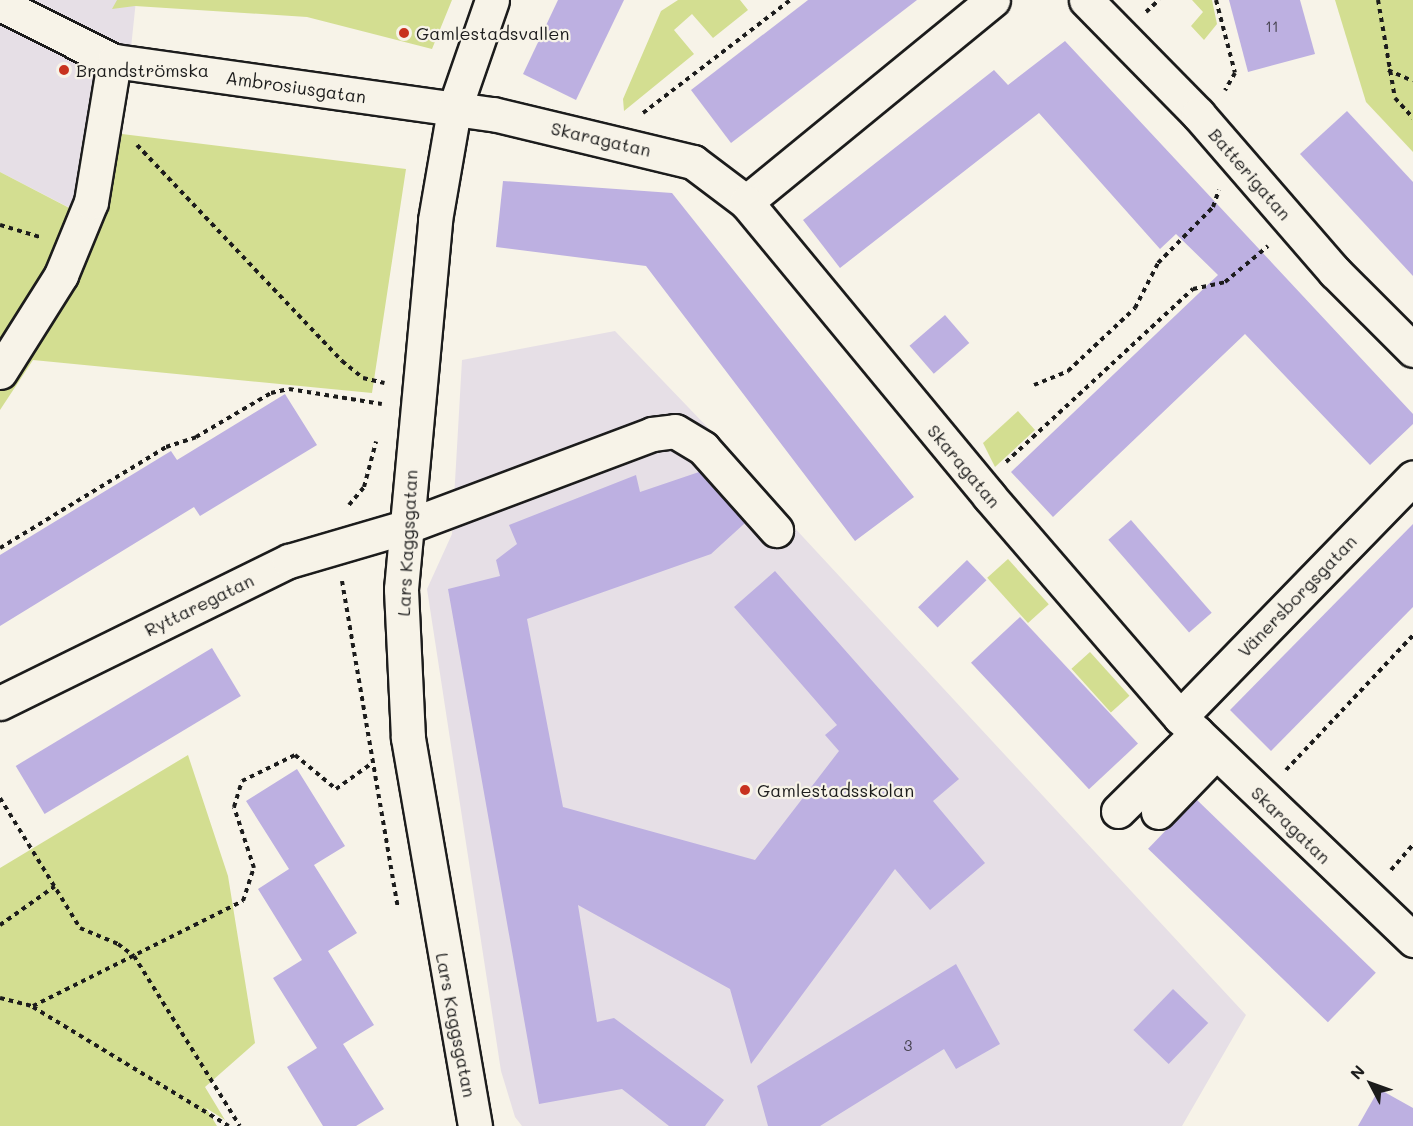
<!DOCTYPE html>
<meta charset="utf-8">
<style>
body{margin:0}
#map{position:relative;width:1413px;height:1126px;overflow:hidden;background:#f7f3e8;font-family:Mali,sans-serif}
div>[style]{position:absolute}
.built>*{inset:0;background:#e6dfe6}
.green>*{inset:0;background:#d3de91;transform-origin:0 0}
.building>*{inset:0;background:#bdb0e1;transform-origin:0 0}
.path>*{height:4px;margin-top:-2px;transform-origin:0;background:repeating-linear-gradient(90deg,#1c1c1c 0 4.5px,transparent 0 9px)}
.roads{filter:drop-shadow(2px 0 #1c1c1c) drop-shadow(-2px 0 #1c1c1c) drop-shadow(0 2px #1c1c1c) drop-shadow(0 -2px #1c1c1c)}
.minor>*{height:33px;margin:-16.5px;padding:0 16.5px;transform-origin:16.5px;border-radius:16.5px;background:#f7f3e8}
.dots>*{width:16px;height:16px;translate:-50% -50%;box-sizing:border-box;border:3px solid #f7f3e8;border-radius:50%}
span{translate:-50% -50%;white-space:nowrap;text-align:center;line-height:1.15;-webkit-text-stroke:4.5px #f7f3e8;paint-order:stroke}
.number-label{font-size:15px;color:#44414d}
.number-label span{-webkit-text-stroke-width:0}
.poi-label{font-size:18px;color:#1c1c1c}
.left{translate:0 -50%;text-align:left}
.street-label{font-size:18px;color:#1c1c1c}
.north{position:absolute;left:1341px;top:1054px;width:60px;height:60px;-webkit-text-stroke:4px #f7f3e8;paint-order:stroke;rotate:311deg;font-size:16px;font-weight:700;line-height:24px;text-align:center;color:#1c1c1c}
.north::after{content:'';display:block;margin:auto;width:21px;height:27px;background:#1c1c1c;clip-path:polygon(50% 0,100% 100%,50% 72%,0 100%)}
</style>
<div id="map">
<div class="built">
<div style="clip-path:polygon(0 0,136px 0,122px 134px,103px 225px,0 172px)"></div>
<div style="clip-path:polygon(615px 331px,712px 432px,791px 524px,1246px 1015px,1182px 1126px,522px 1126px,515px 1117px,501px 1071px,427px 589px,452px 534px,462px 360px)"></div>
</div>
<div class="green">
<div style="clip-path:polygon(117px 0,452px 0,432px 49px,307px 17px,135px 6px,112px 9px)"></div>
<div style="clip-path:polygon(678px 0,740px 0,748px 10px,713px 38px,692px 14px,674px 30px,694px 54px,624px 111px,623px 99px,661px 11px)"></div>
<div style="clip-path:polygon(1192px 0,1212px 0,1217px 24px,1204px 40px,1191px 26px,1203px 12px)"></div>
<div style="clip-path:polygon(1335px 0,1413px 0,1413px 152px,1366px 102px)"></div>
<div style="clip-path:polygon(122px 134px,406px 169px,372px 393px,33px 360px,0 410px,0 172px,102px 225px)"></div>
<div style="clip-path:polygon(1018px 411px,1035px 430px,995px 467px,983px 443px)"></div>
<div style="left:1008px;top:559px;width:61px;height:28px;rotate:48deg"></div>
<div style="left:1090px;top:652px;width:59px;height:25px;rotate:48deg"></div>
<div style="clip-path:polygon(188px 755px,228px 876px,255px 1043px,205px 1087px,225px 1120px,206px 1108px,217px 1126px,0 1126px,0 868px)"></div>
</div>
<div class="building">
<div style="clip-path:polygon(558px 0,624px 0,576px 100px,523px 74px)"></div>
<div style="clip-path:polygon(808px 0,917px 0,731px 143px,691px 90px)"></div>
<div style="clip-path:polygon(1229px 0,1300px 0,1315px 54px,1248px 72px)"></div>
<div style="clip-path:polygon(1065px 41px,1413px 414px,1413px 424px,1370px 465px,1245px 334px,1053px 517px,1011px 472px,1218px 275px,1176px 234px,1160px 249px,1039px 113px,840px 268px,803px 220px,994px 70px,1008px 85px)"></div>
<div style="clip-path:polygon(1347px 111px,1413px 182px,1413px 276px,1300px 154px)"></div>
<div style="clip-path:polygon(503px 181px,672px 193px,914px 497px,855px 541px,646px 266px,496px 247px)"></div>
<div style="left:945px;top:315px;width:37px;height:47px;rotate:49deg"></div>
<div style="clip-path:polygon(285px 394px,317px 445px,200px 516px,194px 507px,0 626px,0 555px,171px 451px,177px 460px)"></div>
<div style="clip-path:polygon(699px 472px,745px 523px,711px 554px,527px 619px,563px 807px,755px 860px,839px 751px,825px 735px,837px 725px,734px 607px,775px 571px,959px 779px,933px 801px,985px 863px,930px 910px,895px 869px,751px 1064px,730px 989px,578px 905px,597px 1022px,614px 1018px,724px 1100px,705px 1126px,669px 1126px,622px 1089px,539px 1104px,448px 589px,500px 576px,496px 560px,517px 544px,509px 525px,636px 475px,640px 492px)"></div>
<div style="left:1131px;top:520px;width:123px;height:30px;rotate:49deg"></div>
<div style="clip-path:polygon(1413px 524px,1413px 607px,1271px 751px,1230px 710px)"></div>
<div style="left:967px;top:560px;width:28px;height:68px;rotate:46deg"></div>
<div style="left:1020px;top:617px;width:173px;height:67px;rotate:47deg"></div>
<div style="left:212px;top:648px;width:56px;height:229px;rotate:59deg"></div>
<div style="clip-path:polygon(297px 769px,345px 846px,314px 865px,357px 933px,328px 951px,374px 1025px,343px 1044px,384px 1109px,356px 1126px,323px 1126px,287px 1067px,317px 1048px,273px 978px,302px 960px,258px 889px,289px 869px,246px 801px)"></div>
<div style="left:1196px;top:799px;width:250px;height:69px;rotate:44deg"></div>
<div style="clip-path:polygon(956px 964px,1000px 1044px,956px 1069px,944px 1049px,820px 1126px,768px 1126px,757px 1086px)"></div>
<div style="left:1173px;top:989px;width:49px;height:57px;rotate:44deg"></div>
<div style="clip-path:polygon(1379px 1089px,1413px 1108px,1413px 1126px,1358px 1126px)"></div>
</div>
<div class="path">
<div style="left:1216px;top:0;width:75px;rotate:75.4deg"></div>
<div style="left:1235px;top:73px;width:20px;rotate:120deg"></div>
<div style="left:1378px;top:0;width:99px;rotate:80.2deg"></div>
<div style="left:1395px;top:98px;width:27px;rotate:48deg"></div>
<div style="left:1146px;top:12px;width:18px;rotate:-43deg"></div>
<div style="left:1388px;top:70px;width:27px;rotate:24deg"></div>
<div style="left:643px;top:113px;width:185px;rotate:-37.5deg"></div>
<div style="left:137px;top:145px;width:298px;rotate:46.5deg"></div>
<div style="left:342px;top:361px;width:27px;rotate:39deg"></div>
<div style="left:363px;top:378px;width:22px;rotate:13deg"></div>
<div style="left:0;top:225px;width:42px;rotate:16.7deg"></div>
<div style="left:1034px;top:385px;width:37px;rotate:-22deg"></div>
<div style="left:1068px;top:371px;width:92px;rotate:-43.2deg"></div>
<div style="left:1135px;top:308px;width:51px;rotate:-62.9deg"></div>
<div style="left:1158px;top:263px;width:78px;rotate:-45.5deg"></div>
<div style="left:1213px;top:207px;width:18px;rotate:-71deg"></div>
<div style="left:1006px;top:462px;width:255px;rotate:-42.8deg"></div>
<div style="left:1193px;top:289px;width:33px;rotate:-12deg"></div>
<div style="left:1225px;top:282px;width:56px;rotate:-39.9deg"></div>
<div style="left:349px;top:505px;width:23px;rotate:-50deg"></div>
<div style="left:364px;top:487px;width:47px;rotate:-75.1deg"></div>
<div style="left:0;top:548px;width:194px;rotate:-31.3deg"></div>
<div style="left:166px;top:447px;width:32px;rotate:-18deg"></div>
<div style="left:196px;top:437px;width:87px;rotate:-30.4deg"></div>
<div style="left:271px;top:393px;width:18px;rotate:-13deg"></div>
<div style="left:289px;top:389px;width:94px;rotate:9.2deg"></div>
<div style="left:342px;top:581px;width:332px;rotate:80.3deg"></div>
<div style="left:1286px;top:770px;width:185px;rotate:-46.7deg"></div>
<div style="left:0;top:798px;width:153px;rotate:58.4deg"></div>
<div style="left:80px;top:928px;width:41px;rotate:22.8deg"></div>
<div style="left:118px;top:944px;width:20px;rotate:37deg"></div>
<div style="left:134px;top:956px;width:200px;rotate:58.1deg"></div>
<div style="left:1391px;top:870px;width:33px;rotate:-49deg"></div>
<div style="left:0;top:925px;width:67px;rotate:-35.3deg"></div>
<div style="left:0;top:998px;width:34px;rotate:14deg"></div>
<div style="left:33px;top:1006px;width:235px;rotate:-26.6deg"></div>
<div style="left:243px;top:901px;width:35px;rotate:-72deg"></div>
<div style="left:254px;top:868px;width:64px;rotate:-108.2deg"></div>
<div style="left:234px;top:807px;width:27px;rotate:-73deg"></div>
<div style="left:242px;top:781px;width:59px;rotate:-26.1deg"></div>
<div style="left:295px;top:755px;width:53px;rotate:39.7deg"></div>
<div style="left:336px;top:789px;width:44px;rotate:-35.8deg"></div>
<div style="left:33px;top:1007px;width:229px;rotate:31.3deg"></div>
</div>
<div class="roads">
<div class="minor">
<div style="left:1086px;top:0;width:160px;rotate:45.5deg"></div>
<div style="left:1198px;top:114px;width:209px;rotate:49.1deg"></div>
<div style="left:1335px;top:272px;width:110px;rotate:45deg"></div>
<div style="left:0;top:4px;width:127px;rotate:26.6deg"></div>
<div style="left:746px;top:202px;width:319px;rotate:-39.3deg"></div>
<div style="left:0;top:372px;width:115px;rotate:-57.8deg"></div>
<div style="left:61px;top:275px;width:79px;rotate:-67.7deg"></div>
<div style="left:91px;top:202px;width:143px;rotate:-80.7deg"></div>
<div style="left:114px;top:61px;width:383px;rotate:8deg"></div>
<div style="left:493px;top:114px;width:206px;rotate:13.5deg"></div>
<div style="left:693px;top:162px;width:66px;rotate:37deg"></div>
<div style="left:746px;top:202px;width:381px;rotate:50.4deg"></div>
<div style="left:989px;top:496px;width:292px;rotate:49.2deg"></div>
<div style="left:1180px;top:717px;width:323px;rotate:43.7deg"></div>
<div style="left:0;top:703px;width:322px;rotate:-26.2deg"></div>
<div style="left:289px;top:561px;width:121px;rotate:-16.3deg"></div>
<div style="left:405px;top:527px;width:264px;rotate:-20.6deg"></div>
<div style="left:652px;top:434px;width:23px;rotate:-7deg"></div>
<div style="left:675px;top:431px;width:33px;rotate:31deg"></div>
<div style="left:703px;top:448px;width:110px;rotate:48.3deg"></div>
<div style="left:1180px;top:717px;width:334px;rotate:-45.8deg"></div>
<div style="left:1118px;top:811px;width:111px;rotate:-44.6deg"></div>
<div style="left:1158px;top:812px;width:83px;rotate:-46deg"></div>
<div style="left:475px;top:1126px;width:394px;rotate:-99.8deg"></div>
<div style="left:408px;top:738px;width:149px;rotate:-92.7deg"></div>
<div style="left:401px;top:589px;width:371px;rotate:-84.7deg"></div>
<div style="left:435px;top:220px;width:112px;rotate:-80.2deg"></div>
<div style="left:454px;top:110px;width:116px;rotate:-70.9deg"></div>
</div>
</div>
<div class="dots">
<div style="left:404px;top:33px;background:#c8321e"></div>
<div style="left:64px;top:70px;background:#c8321e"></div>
<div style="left:745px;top:790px;background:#c8321e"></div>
</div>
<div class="number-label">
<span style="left:1272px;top:27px">11</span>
<span style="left:908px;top:1046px">3</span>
</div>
<div class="poi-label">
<span class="left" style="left:416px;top:33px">Gamlestadsvallen</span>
<span class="left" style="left:76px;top:70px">Brandströmska</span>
<span class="left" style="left:757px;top:790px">Gamlestadsskolan</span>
</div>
<div class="street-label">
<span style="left:296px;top:87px;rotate:8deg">Ambrosiusgatan</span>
<span style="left:601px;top:139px;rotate:13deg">Skaragatan</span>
<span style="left:1250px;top:174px;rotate:49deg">Batterigatan</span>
<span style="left:964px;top:466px;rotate:50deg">Skaragatan</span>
<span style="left:407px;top:543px;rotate:-87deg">Lars Kaggsgatan</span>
<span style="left:1297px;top:596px;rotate:-46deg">Vänersborgsgatan</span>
<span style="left:199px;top:605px;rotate:-26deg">Ryttaregatan</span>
<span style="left:1291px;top:825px;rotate:44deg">Skaragatan</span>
<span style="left:456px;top:1025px;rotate:79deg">Lars Kaggsgatan</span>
</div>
<div class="north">N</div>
</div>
